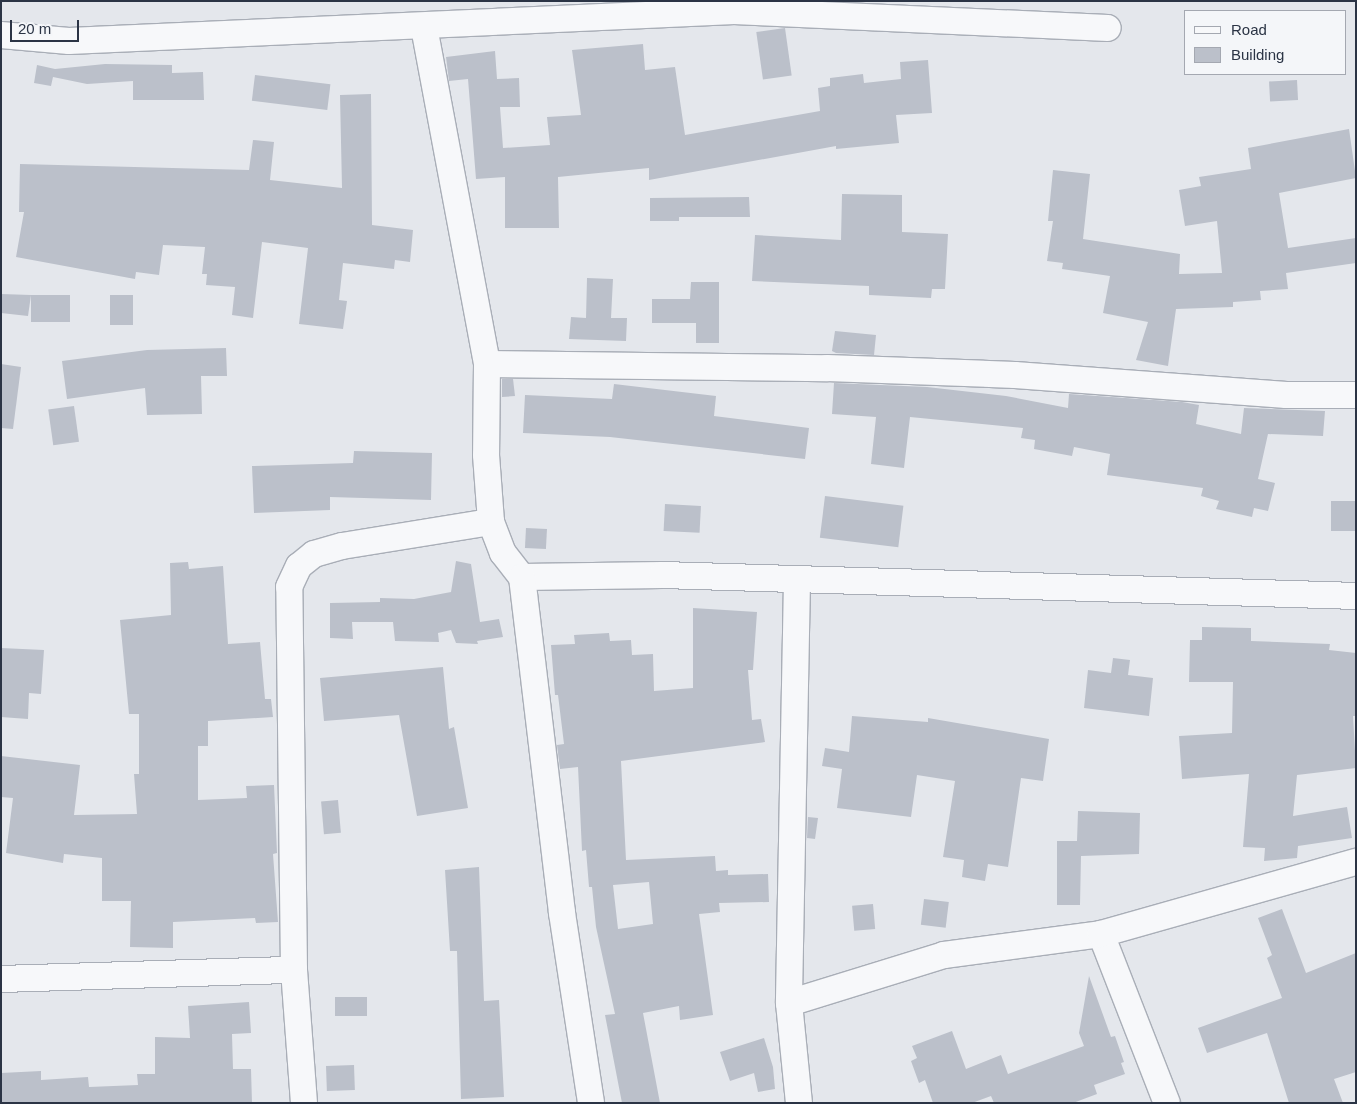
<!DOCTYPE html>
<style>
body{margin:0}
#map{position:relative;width:1357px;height:1104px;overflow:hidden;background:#e4e7ec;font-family:Helvetica,sans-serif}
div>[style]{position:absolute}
.building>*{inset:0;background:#bbc0ca;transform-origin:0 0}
.roads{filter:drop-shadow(1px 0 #a9aeb7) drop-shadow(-1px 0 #a9aeb7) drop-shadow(0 1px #a9aeb7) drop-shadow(0 -1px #a9aeb7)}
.minor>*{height:26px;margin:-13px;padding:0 13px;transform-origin:13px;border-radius:13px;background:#f7f8fa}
span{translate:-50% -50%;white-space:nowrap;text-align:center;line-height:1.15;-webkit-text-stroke:5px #f4f6f9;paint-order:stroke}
.frame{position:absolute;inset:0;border:2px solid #2b3445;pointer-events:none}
.legend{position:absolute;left:1184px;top:10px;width:162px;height:65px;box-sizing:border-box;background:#f4f6f9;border:1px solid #a4a8b1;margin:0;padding:6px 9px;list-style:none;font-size:15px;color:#2b3445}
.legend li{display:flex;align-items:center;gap:10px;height:25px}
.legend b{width:25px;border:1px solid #a4a8b1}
.scale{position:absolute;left:10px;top:20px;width:69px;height:22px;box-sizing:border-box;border:2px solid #2b3445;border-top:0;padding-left:6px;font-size:15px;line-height:18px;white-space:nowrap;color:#2b3445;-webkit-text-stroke:4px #f4f6f9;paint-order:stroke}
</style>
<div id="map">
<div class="building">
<div style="left:785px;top:28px;width:48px;height:29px;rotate:82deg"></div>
<div style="clip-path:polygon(643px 44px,645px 70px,675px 67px,685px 135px,820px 111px,818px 88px,830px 86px,830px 78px,863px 74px,864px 83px,901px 79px,900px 62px,928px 60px,932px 113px,896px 115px,899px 143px,836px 149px,836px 146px,649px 180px,649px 168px,558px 177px,559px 228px,505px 228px,505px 177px,476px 179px,468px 79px,449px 81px,446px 57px,495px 51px,497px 79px,519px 78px,520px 107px,500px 107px,503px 148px,550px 145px,547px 117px,581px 115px,572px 50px)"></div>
<div style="clip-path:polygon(105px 64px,172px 65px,172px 73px,203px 72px,204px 100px,133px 100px,133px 81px,87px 84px,53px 77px,51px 86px,34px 83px,37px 65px,55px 69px)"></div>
<div style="left:255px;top:75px;width:76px;height:26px;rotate:7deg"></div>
<div style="left:1297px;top:80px;width:20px;height:28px;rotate:87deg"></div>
<div style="clip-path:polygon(371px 94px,372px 225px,413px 230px,410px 262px,395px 260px,394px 269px,343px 263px,339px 300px,347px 301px,343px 329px,299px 324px,308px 248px,262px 242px,253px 318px,232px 315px,235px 287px,206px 285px,207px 274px,202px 274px,205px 247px,163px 245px,159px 275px,136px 272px,135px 279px,16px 257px,24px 212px,19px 212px,20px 164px,249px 170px,253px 140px,274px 142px,270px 180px,342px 188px,340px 95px)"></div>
<div style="clip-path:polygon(1349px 129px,1356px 178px,1279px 193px,1288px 248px,1356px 238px,1356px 263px,1286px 273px,1288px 289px,1260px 291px,1261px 300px,1233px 302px,1233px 307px,1176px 309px,1168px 366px,1136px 360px,1148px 322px,1103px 313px,1110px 276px,1062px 269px,1063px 263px,1047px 261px,1053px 221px,1048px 221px,1053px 170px,1090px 174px,1083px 239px,1180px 254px,1179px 274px,1222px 273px,1217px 221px,1185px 226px,1179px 190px,1201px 186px,1199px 177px,1251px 169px,1248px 148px)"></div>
<div style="clip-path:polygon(842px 194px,902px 195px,902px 232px,948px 234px,945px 289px,932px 289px,931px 298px,869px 295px,869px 286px,752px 281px,755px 235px,841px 240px)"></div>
<div style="clip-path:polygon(749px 197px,750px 217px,679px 217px,679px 221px,650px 221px,650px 198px)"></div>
<div style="clip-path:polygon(587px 278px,613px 279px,611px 318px,627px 318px,626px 341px,569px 339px,571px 317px,586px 318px)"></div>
<div style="clip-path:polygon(691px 282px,719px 282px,719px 343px,696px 343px,696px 323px,652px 323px,652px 299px,690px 299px)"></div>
<div style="clip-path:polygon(1px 294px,31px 295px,28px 316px,1px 313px)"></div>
<div style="left:31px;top:295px;width:39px;height:27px"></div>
<div style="left:110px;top:295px;width:23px;height:30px"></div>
<div style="clip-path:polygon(835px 331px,876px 335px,874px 355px,836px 353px,832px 351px)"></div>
<div style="clip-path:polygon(226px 348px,227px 376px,201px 376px,202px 414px,147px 415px,145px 388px,67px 399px,62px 361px,147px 350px)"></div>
<div style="clip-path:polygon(1px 364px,21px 367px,13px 429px,1px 428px)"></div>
<div style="clip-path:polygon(502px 379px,513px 379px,515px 396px,502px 397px)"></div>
<div style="clip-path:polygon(834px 383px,927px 387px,1006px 396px,1068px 408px,1069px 394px,1182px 402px,1199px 405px,1196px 424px,1241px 434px,1244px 408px,1325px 411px,1323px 436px,1268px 434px,1258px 479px,1275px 483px,1268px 511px,1254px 508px,1252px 517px,1216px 509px,1219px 501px,1201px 496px,1203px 488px,1107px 475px,1110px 454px,1074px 447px,1072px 456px,1034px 449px,1035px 440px,1021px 438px,1023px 428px,910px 417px,904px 468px,871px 464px,876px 417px,832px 414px)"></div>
<div style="clip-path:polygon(614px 384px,716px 396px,714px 416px,809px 428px,805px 459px,610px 437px,523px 433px,525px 395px,612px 399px)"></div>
<div style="left:74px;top:406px;width:36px;height:26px;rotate:82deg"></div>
<div style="clip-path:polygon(354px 451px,432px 453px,431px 500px,330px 497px,330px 510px,254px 513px,252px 466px,353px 463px)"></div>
<div style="left:825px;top:496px;width:79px;height:42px;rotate:7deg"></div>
<div style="left:1356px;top:501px;width:30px;height:25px;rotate:90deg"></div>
<div style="left:665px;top:504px;width:36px;height:27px;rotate:3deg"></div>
<div style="left:526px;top:528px;width:21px;height:20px;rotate:3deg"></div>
<div style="clip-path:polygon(456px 561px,471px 564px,480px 622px,499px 619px,503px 637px,477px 641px,478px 644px,456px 643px,451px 630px,438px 633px,439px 642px,395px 641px,393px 622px,352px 622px,353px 639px,330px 638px,330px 603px,380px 602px,380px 598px,414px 599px,451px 592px)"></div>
<div style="clip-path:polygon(188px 562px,189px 569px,223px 566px,228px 644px,260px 642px,265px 699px,271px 699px,273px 717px,208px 721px,208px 746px,198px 746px,198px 800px,247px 798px,246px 786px,274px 785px,277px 853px,273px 854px,278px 922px,256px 923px,255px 918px,173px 922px,173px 948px,130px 947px,131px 901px,102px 901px,102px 858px,64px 854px,63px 863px,6px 853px,13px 798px,1px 797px,1px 756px,80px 765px,74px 815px,137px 814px,134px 774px,139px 774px,139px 714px,129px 714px,120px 620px,171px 615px,170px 563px)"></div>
<div style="clip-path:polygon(evenodd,693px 608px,757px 612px,753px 670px,748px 670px,752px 720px,761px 719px,765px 742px,621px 761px,626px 860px,715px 856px,716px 871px,728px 870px,728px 875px,768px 874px,769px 902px,719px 903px,720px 912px,699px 914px,713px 1015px,680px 1020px,679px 1006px,643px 1013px,660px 1103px,622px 1103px,605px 1015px,615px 1014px,596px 927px,592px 887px,589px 887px,586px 850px,582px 851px,578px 767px,560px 769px,557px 745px,564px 744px,558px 695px,555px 695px,551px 645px,575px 644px,574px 635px,609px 633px,610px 641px,631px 640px,632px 655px,653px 654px,654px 691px,693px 688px,693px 608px,649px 882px,653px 924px,618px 929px,613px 885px,649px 882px)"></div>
<div style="clip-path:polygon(1202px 627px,1251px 628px,1251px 641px,1330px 644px,1329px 650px,1356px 653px,1356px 716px,1353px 716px,1356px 768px,1297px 775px,1293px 816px,1347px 807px,1352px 838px,1298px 846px,1297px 858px,1264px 861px,1265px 848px,1243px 847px,1249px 774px,1182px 779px,1179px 736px,1232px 733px,1233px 682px,1189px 682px,1190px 640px,1202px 640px)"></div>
<div style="clip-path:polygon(1px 648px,44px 650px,41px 694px,29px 693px,28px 719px,1px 717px)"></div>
<div style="clip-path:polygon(1113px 658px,1130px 660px,1128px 675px,1153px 678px,1149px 716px,1084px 708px,1088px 670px,1111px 673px)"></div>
<div style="clip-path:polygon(443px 667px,449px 729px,454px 727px,468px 808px,417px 816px,399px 715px,324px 721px,320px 678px)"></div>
<div style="clip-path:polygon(852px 716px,928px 722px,928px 718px,1049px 739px,1043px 781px,1021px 778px,1008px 867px,988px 864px,985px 881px,962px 877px,964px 860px,943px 857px,955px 781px,917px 775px,911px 817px,837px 808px,842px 769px,822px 766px,825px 748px,849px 752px)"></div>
<div style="left:338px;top:800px;width:33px;height:17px;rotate:85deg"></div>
<div style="clip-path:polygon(1078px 811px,1140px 813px,1139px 854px,1081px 856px,1080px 905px,1057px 905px,1057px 841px,1077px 841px)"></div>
<div style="clip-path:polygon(808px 817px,818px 818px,815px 839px,807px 838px)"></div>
<div style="clip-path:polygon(479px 867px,484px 1001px,499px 1000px,504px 1097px,461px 1099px,457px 951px,450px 951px,445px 870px)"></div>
<div style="left:924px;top:899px;width:25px;height:26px;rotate:7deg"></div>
<div style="left:873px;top:904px;width:25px;height:21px;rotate:85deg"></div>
<div style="clip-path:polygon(1282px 909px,1306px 973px,1356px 953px,1356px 1072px,1334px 1079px,1343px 1103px,1289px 1103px,1267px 1033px,1207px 1053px,1198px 1028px,1282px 998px,1267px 958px,1272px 955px,1258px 918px)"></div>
<div style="clip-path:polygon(1089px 976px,1111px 1037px,1115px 1036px,1124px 1062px,1121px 1063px,1125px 1074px,1094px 1085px,1097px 1094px,1073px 1103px,994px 1103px,991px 1096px,972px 1103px,933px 1103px,925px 1080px,919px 1083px,911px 1061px,917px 1058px,912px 1046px,952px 1031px,966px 1069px,1001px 1055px,1008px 1074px,1084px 1046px,1079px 1033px)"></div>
<div style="left:335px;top:997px;width:32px;height:19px"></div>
<div style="clip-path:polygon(249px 1002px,251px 1033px,232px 1034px,233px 1069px,251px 1069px,252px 1103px,1px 1103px,1px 1073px,41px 1071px,41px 1080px,88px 1077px,89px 1087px,138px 1085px,137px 1074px,155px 1074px,155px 1037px,190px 1038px,188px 1006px)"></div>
<div style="clip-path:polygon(764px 1038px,773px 1067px,775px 1089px,758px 1092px,754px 1073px,730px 1081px,720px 1052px)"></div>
<div style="left:354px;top:1065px;width:25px;height:28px;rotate:88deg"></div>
</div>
<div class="roads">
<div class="minor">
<div style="left:424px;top:27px;width:343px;rotate:79.4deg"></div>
<div style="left:487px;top:364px;width:91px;rotate:90.6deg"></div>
<div style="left:486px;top:455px;width:67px;rotate:85.7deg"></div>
<div style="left:491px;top:522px;width:33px;rotate:69deg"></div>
<div style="left:503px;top:553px;width:31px;rotate:52deg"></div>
<div style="left:522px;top:577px;width:140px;rotate:-0.8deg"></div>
<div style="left:662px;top:575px;width:694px;rotate:1.73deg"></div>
<div style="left:1px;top:35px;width:68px;rotate:5deg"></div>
<div style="left:69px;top:41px;width:666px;rotate:-2.58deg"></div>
<div style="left:734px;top:11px;width:374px;rotate:2.6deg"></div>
<div style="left:487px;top:364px;width:340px;rotate:0.7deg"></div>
<div style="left:827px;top:368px;width:188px;rotate:2.1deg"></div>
<div style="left:1015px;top:375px;width:272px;rotate:4.2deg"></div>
<div style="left:1286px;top:395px;width:70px"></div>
<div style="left:522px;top:577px;width:338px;rotate:83.2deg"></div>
<div style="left:562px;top:913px;width:192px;rotate:81.3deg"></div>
<div style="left:797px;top:581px;width:422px;rotate:91.1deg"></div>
<div style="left:789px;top:1003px;width:100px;rotate:84.3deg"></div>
<div style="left:1101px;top:934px;width:181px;rotate:68.7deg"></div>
<div style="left:1px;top:979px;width:293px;rotate:-1.8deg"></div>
<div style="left:789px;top:1003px;width:162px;rotate:-17.2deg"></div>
<div style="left:944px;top:955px;width:158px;rotate:-7.6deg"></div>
<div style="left:1101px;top:934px;width:265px;rotate:-15.8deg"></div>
<div style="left:304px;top:1103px;width:133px;rotate:-94.3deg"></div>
<div style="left:294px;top:970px;width:383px;rotate:-90.7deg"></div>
<div style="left:289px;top:587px;width:23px;rotate:-65deg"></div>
<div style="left:299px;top:566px;width:19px;rotate:-39deg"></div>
<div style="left:314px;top:554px;width:29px;rotate:-16deg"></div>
<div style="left:342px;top:546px;width:151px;rotate:-9.2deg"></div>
</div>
</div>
<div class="frame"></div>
<ul class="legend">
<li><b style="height:6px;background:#f7f8fa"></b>Road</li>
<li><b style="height:14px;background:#bbc0ca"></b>Building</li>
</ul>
<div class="scale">20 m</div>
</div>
